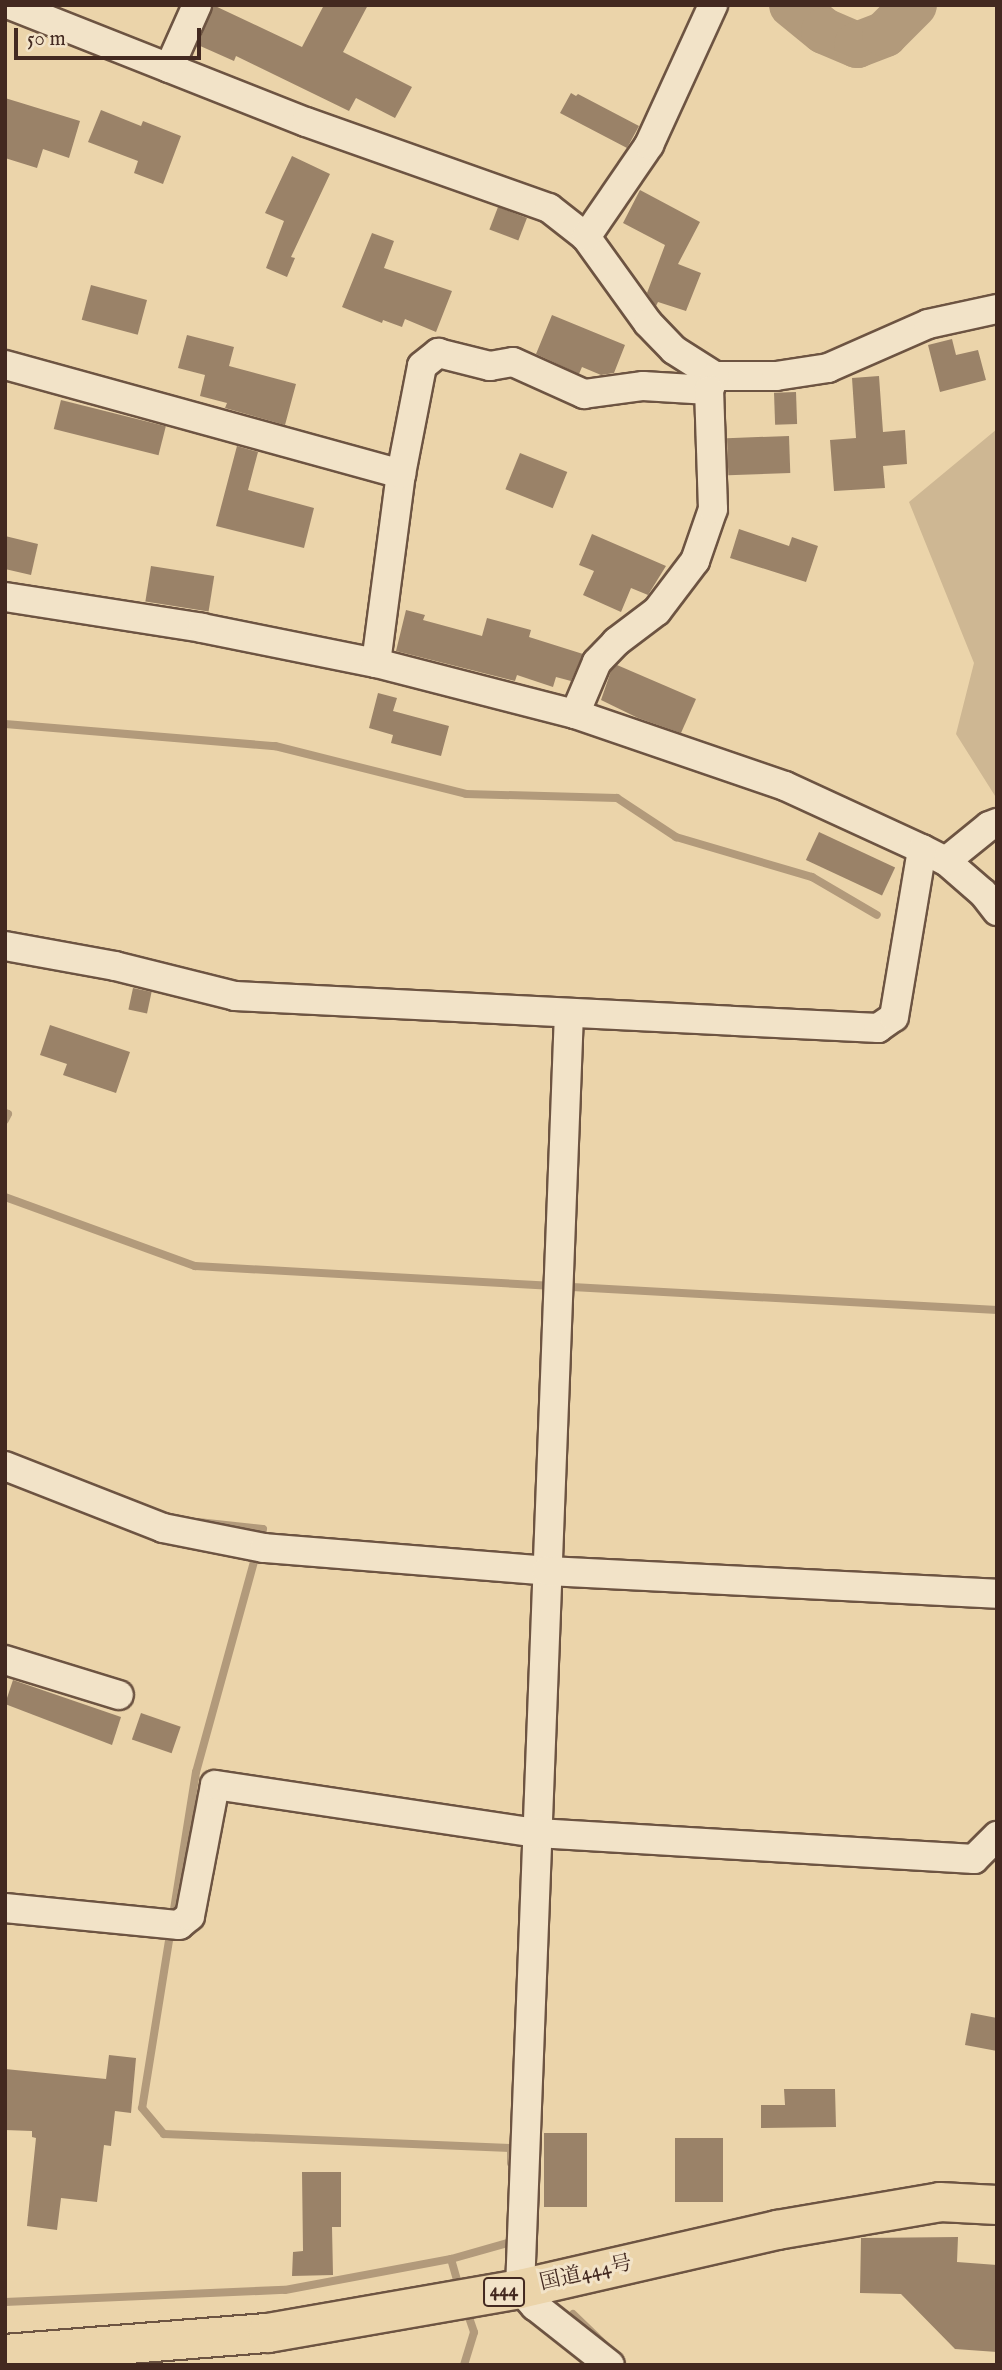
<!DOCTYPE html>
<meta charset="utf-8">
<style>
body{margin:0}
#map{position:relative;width:1002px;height:2370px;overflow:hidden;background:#ebd4aa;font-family:"IM FELL English","Noto Serif JP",serif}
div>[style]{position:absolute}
.green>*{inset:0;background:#ceb793}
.stream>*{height:8px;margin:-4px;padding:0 4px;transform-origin:4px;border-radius:4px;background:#b29a7b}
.river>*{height:46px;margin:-23px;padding:0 23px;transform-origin:23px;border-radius:23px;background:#b29a7b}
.building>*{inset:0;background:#9a8268;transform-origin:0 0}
.roads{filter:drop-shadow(2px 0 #6d5442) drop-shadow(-2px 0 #6d5442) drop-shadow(0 2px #6d5442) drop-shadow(0 -2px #6d5442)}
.street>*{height:28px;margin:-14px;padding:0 14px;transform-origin:14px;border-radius:14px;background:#f2e3c8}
.highway>*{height:38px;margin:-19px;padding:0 19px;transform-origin:19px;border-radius:19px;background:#ebd4aa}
span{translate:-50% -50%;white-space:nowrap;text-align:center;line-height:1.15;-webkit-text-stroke:6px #f2e3c8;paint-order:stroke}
.shield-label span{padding:2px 5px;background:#f2e3c8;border:2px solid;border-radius:5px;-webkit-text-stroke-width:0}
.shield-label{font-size:19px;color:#432920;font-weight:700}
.street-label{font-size:21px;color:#432920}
.frame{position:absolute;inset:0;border:7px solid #432920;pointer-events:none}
.scale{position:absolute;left:14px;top:28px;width:187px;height:32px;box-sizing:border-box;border:4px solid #432920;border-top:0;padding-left:9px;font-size:21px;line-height:24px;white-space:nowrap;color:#432920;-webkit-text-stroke:5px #f2e3c8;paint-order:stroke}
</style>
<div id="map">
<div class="green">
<div style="clip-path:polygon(997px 429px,997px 799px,956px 734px,974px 663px,909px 502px)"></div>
</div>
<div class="stream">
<div style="left:5px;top:724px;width:271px;rotate:4.7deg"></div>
<div style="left:275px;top:746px;width:197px;rotate:14.1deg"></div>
<div style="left:466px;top:794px;width:151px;rotate:1.5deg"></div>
<div style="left:617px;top:798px;width:71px;rotate:33.5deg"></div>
<div style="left:676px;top:837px;width:142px;rotate:16.4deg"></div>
<div style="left:812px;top:877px;width:75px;rotate:30.3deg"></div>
<div style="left:5px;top:1113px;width:3px;rotate:18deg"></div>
<div style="left:8px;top:1114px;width:7px;rotate:117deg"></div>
<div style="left:5px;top:1197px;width:202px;rotate:20deg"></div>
<div style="left:195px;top:1266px;width:355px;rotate:3.2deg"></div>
<div style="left:572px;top:1287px;width:426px;rotate:3.1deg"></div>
<div style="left:198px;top:1522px;width:65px;rotate:6.1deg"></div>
<div style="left:263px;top:1529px;width:252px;rotate:105.4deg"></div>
<div style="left:196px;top:1772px;width:340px;rotate:99.1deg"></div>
<div style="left:142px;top:2108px;width:34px;rotate:50deg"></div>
<div style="left:164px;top:2134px;width:347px;rotate:2.3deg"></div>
<div style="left:511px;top:2148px;width:15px;rotate:90deg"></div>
<div style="left:451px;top:2259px;width:32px;rotate:74deg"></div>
<div style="left:5px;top:2302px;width:280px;rotate:-2.5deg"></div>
<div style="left:285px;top:2290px;width:169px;rotate:-10.6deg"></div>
<div style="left:451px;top:2259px;width:62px;rotate:-15.8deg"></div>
<div style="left:511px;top:2242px;width:6px;rotate:-90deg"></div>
<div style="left:573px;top:2314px;width:43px;rotate:44.1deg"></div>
<div style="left:464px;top:2365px;width:34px;rotate:-73deg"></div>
<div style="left:474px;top:2332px;width:24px;rotate:-109deg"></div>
</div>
<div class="river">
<div style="left:792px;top:5px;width:41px;rotate:39.1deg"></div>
<div style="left:824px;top:31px;width:36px;rotate:23deg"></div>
<div style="left:857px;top:45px;width:30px;rotate:-21deg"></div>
<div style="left:885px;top:34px;width:41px;rotate:-45deg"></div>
</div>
<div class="building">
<div style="clip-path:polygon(213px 5px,302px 47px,324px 5px,368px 5px,343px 52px,412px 87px,395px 118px,356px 98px,349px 111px,236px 56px,234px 61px,198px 45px)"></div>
<div style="clip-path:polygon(571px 93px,576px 96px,578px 94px,639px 126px,627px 148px,560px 113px)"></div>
<div style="clip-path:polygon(5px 98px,80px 121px,69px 158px,43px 149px,37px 168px,5px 158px)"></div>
<div style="clip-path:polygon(101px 110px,141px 126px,143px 121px,181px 136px,163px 184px,134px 173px,138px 161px,88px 142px)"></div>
<div style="clip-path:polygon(292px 156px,330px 174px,291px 257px,295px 258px,287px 277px,266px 268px,284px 221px,265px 213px)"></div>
<div style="clip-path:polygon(640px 190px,700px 222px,678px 264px,701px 273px,686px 311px,658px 302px,656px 306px,647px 293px,665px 245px,623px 223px)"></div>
<div style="left:498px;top:207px;width:31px;height:24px;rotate:21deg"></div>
<div style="clip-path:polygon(372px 233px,394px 241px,384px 268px,452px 291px,436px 332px,405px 319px,402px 327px,383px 320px,382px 323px,342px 307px)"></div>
<div style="left:91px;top:285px;width:58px;height:36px;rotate:15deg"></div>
<div style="clip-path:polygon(552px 315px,625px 345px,614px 373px,601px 375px,582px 367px,579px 374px,536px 354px)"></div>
<div style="clip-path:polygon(187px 335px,234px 347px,229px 366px,296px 384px,285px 425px,225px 408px,227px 403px,200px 396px,205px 375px,178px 368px)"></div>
<div style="clip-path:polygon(952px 339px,956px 355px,978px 350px,986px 380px,940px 392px,928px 345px)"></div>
<div style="clip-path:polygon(879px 376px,883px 432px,905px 430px,907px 464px,883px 466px,885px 488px,834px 491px,830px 440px,856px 438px,852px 378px)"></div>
<div style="left:796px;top:392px;width:32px;height:22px;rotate:88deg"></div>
<div style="left:61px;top:400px;width:108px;height:30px;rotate:14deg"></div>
<div style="left:789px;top:436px;width:37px;height:62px;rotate:88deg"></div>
<div style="clip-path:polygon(237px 446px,258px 452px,248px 490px,314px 508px,304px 548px,216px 526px)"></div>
<div style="left:520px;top:453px;width:51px;height:39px;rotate:22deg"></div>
<div style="clip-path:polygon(739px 529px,789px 546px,792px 537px,818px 546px,806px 582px,730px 558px)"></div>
<div style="clip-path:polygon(592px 534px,666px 566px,648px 595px,631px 588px,621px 612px,583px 595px,594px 571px,579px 565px)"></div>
<div style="clip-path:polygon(5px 536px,38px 544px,31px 575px,5px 569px)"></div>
<div style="left:151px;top:566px;width:64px;height:36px;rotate:9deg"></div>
<div style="clip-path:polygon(406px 610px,425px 615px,423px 620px,482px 636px,487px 618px,531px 630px,529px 637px,583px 654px,571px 681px,556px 677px,553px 687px,517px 675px,515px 681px,396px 651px)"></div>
<div style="clip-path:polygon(617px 665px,696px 699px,681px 733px,638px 718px,601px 700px,611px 671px)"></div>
<div style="clip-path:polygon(378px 693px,397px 698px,393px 711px,449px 726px,441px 756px,391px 743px,393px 735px,369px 728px)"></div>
<div style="left:819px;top:832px;width:84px;height:31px;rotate:25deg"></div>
<div style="left:133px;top:988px;width:19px;height:22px;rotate:12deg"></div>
<div style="clip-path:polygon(50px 1025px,130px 1052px,116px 1093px,63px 1075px,67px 1064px,40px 1055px)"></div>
<div style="clip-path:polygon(13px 1680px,121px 1717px,112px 1745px,5px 1704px)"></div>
<div style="left:141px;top:1713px;width:42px;height:28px;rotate:19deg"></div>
<div style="clip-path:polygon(971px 2013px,997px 2018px,997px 2051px,965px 2045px)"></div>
<div style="clip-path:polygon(109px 2055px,136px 2058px,131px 2113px,115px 2111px,111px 2146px,104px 2145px,97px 2202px,61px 2198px,57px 2230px,27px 2226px,36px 2138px,32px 2137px,32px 2131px,5px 2130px,5px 2069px,106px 2079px)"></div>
<div style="clip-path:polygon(784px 2089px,835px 2089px,836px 2127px,761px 2128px,761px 2105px,785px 2105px)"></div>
<div style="left:544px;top:2133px;width:43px;height:74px"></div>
<div style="left:723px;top:2138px;width:64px;height:48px;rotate:90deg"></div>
<div style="clip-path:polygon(302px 2172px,341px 2172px,341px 2227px,332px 2227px,333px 2275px,292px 2276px,293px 2252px,303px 2251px)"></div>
<div style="clip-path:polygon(958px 2237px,957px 2262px,997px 2265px,997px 2352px,955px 2349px,901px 2294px,860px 2293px,861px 2238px)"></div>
</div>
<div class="roads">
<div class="street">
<div style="left:10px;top:5px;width:318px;rotate:21.6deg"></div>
<div style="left:306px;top:122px;width:258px;rotate:19.5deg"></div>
<div style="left:549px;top:208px;width:47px;rotate:38.1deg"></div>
<div style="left:586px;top:237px;width:106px;rotate:54.2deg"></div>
<div style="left:648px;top:323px;width:37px;rotate:46deg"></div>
<div style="left:674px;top:350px;width:49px;rotate:32.4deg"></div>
<div style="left:715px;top:376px;width:61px"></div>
<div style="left:776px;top:376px;width:53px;rotate:-8.7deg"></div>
<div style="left:828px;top:368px;width:109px;rotate:-23.7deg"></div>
<div style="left:928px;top:324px;width:71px;rotate:-12.3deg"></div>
<div style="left:169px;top:68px;width:69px;rotate:-66deg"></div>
<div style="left:586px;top:237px;width:112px;rotate:-55.6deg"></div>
<div style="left:649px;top:145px;width:154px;rotate:-65.4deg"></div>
<div style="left:5px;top:365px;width:411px;rotate:15.4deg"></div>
<div style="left:5px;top:597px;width:199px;rotate:8.9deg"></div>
<div style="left:202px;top:628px;width:177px;rotate:11.4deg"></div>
<div style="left:376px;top:663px;width:205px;rotate:14.4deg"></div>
<div style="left:575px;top:714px;width:222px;rotate:18.9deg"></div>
<div style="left:785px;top:786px;width:151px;rotate:24.7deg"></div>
<div style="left:922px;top:849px;width:27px;rotate:27deg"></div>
<div style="left:946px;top:861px;width:49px;rotate:40.9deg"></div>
<div style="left:983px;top:893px;width:23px;rotate:52deg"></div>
<div style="left:376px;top:663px;width:191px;rotate:-82.5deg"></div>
<div style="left:401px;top:474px;width:110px;rotate:-79deg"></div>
<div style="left:422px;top:366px;width:21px;rotate:-39deg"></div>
<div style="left:438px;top:353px;width:54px;rotate:14deg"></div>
<div style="left:490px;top:366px;width:23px;rotate:-10deg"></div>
<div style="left:513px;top:362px;width:78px;rotate:24.3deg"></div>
<div style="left:584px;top:394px;width:60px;rotate:-7.7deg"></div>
<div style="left:643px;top:386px;width:66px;rotate:3.5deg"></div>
<div style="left:709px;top:390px;width:15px;rotate:-67deg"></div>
<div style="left:575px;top:714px;width:56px;rotate:-67.1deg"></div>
<div style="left:597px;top:662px;width:28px;rotate:-46deg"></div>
<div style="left:616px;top:642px;width:51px;rotate:-37.1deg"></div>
<div style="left:657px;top:611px;width:63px;rotate:-52.8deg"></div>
<div style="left:695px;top:561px;width:55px;rotate:-70.9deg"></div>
<div style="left:713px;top:509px;width:119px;rotate:-91.9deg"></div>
<div style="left:946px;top:861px;width:55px;rotate:-39.1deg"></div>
<div style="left:989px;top:826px;width:9px;rotate:-21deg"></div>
<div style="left:5px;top:946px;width:112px;rotate:10.3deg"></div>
<div style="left:115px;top:966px;width:124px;rotate:14deg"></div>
<div style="left:235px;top:996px;width:644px;rotate:2.85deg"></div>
<div style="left:878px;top:1028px;width:19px;rotate:-35deg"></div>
<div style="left:894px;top:1017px;width:170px;rotate:-80.5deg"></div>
<div style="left:569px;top:1013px;width:1277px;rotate:92.2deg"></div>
<div style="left:520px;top:2289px;width:23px;rotate:49deg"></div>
<div style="left:535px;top:2306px;width:95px;rotate:38.2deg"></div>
<div style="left:5px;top:1466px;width:170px;rotate:21.4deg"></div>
<div style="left:163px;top:1528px;width:103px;rotate:11.2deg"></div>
<div style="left:264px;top:1548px;width:284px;rotate:4.6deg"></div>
<div style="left:547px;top:1571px;width:451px;rotate:2.9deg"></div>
<div style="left:5px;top:1660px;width:119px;rotate:17.1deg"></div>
<div style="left:5px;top:1908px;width:175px;rotate:5.6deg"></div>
<div style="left:179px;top:1925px;width:14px;rotate:-39deg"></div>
<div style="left:190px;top:1916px;width:133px;rotate:-79.2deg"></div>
<div style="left:215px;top:1785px;width:326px;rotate:8.5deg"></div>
<div style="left:537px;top:1833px;width:438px;rotate:3.4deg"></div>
<div style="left:974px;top:1859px;width:33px;rotate:-45deg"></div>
</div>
<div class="highway">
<div style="left:5px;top:2354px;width:264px;rotate:-4.6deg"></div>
<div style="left:268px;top:2333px;width:256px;rotate:-9.9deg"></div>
<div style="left:520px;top:2289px;width:264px;rotate:-12.9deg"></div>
<div style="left:777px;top:2230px;width:165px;rotate:-9.7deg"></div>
<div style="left:940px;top:2202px;width:57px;rotate:3deg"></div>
</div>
</div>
<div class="shield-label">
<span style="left:504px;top:2292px">444</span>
</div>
<div class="street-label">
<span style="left:586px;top:2274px;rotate:-13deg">国道444号</span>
</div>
<div class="frame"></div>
<div class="scale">50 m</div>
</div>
